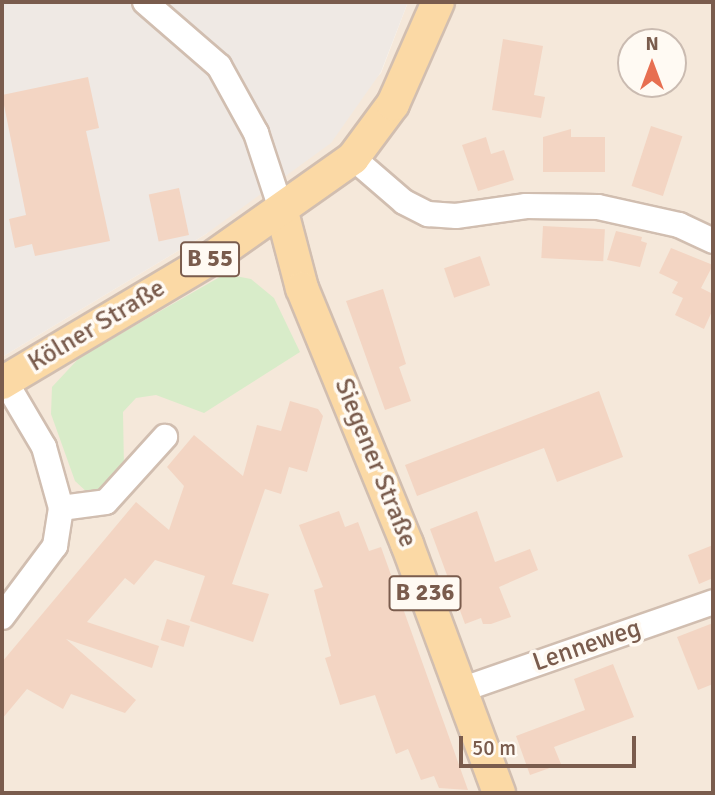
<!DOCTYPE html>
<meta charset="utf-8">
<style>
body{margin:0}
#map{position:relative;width:715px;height:795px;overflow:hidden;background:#fdf6ec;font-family:Signika,sans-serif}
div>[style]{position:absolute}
.residential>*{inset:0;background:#f5e8da}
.industrial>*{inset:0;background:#efe9e4}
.green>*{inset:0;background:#d8ecc9}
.building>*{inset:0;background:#f3d5c3;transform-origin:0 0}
.roads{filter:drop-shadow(2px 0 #d1beb0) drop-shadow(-2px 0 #d1beb0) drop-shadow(0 2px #d1beb0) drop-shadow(0 -2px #d1beb0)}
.minor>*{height:24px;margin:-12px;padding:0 12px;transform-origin:12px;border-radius:12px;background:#fff}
.major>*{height:32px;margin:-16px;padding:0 16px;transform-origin:16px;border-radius:16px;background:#fbd9a5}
span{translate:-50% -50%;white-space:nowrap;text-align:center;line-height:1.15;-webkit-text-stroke:7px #fffaf3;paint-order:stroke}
.shield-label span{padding:2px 5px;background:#fffaf3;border:2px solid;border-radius:5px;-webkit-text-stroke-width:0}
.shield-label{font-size:24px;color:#7a5c4d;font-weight:700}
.street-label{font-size:26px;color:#7a5c4d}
.frame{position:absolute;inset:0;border:4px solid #7a5c4d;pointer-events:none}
.north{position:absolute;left:617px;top:28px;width:70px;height:70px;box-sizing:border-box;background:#fffaf3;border:2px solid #cabbb1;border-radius:50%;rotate:0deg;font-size:19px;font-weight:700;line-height:28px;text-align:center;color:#7a5c4d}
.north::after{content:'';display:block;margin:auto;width:24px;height:32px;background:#e76f51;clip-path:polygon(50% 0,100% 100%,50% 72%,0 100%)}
.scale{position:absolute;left:459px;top:736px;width:177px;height:32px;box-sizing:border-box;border:4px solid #7a5c4d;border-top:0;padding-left:9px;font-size:21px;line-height:24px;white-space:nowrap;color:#7a5c4d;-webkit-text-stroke:5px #fffaf3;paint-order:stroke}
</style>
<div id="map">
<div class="residential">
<div style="clip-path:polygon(evenodd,408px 2px,713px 2px,713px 793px,2px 793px,2px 357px,206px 234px,381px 73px,408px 2px,631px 42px,673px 42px,673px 84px,631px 84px,631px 42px)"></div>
</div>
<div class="industrial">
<div style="clip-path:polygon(2px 2px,408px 2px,381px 72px,331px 143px,206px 234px,2px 357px)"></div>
</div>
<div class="green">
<div style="clip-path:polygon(225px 274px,251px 279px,274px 298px,300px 352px,204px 413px,156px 395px,136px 398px,123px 412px,124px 468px,103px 493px,89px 494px,75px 481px,51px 414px,52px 387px,80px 357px)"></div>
</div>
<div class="building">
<div style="clip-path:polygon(503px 39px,543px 46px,534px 95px,545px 97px,541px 118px,492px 110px)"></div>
<div style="clip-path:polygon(88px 77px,99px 128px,86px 131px,110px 241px,35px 256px,32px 244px,15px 248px,9px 219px,26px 215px,2px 95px)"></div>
<div style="left:651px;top:126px;width:33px;height:63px;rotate:18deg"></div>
<div style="clip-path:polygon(571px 129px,571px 137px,605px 137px,605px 172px,543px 172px,543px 137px)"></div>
<div style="clip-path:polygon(486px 137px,491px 154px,504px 150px,514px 180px,478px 191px,462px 145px)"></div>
<div style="left:179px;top:188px;width:48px;height:31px;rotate:78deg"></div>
<div style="left:543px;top:226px;width:62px;height:32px;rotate:3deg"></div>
<div style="clip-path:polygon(616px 231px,642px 237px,641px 241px,647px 243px,640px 267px,607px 260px)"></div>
<div style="clip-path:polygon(671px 248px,713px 265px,701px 288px,713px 294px,713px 309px,704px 329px,675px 315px,683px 298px,672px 293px,678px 282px,659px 273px)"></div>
<div style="left:480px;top:256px;width:31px;height:38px;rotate:71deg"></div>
<div style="clip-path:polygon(383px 289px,406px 364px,399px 367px,411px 401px,385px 410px,346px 301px)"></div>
<div style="clip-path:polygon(599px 391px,623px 457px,557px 482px,544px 448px,417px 496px,405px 465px)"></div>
<div style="clip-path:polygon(290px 401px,318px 409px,323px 416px,307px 472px,289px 467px,281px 494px,265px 489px,232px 584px,269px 594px,253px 642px,190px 621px,205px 576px,155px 560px,134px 585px,125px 578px,87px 622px,159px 646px,152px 668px,66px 639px,136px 700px,125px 713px,71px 694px,63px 709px,27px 689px,2px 719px,2px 662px,136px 502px,169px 530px,184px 486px,167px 467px,194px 435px,243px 476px,257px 425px,281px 431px)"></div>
<div style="clip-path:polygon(339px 511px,345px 527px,358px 522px,369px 551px,381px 547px,468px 790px,439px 788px,434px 776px,421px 780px,408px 749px,396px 754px,375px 695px,340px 705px,325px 658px,331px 656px,314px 590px,323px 587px,299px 525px)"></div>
<div style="clip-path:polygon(477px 511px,495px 562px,530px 549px,538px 570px,499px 587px,511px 617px,491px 624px,483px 624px,481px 618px,465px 624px,430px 529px)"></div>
<div style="clip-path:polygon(713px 545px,713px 578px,699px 584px,688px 555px)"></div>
<div style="left:167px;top:619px;width:24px;height:22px;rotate:17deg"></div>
<div style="clip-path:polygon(713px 623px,713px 684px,698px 690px,677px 637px)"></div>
<div style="clip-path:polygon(613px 664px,634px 717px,554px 747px,561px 764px,530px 775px,516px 736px,585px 710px,574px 679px)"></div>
</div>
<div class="roads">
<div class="minor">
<div style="left:145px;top:2px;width:98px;rotate:40.9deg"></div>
<div style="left:219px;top:66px;width:77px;rotate:61.1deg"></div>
<div style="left:256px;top:133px;width:83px;rotate:71.8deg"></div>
<div style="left:353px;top:158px;width:67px;rotate:40.8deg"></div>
<div style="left:404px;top:202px;width:27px;rotate:27deg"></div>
<div style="left:428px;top:214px;width:28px;rotate:4deg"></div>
<div style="left:456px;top:216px;width:71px;rotate:-8.1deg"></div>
<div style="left:526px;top:206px;width:72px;rotate:0.8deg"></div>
<div style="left:598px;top:207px;width:83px;rotate:12.5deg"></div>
<div style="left:679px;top:225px;width:38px;rotate:25deg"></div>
<div style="left:61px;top:508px;width:45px;rotate:-7.6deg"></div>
<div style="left:106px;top:502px;width:88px;rotate:-47.8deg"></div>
<div style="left:2px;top:617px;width:89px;rotate:-53.3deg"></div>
<div style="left:55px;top:546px;width:38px;rotate:-81deg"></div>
<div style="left:61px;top:508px;width:63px;rotate:-105.6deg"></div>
<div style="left:44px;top:447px;width:77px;rotate:-120.6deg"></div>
<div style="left:461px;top:690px;width:267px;rotate:-19.2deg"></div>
</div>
<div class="major">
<div style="left:282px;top:212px;width:79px;rotate:75.3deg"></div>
<div style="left:302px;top:288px;width:277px;rotate:67.7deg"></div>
<div style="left:407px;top:544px;width:265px;rotate:69.7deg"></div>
<div style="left:2px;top:383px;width:242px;rotate:-30.8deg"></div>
<div style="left:210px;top:259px;width:175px;rotate:-35.2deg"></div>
<div style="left:353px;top:158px;width:67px;rotate:-53.5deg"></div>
<div style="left:393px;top:104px;width:111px;rotate:-66.2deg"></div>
</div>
</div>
<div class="shield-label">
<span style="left:210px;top:259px">B 55</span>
<span style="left:425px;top:593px">B 236</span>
</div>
<div class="street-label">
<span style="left:97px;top:326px;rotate:-31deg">Kölner Straße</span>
<span style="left:375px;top:463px;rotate:68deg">Siegener Straße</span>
<span style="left:587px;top:646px;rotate:-19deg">Lenneweg</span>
</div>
<div class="frame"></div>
<div class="north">N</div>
<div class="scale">50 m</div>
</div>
